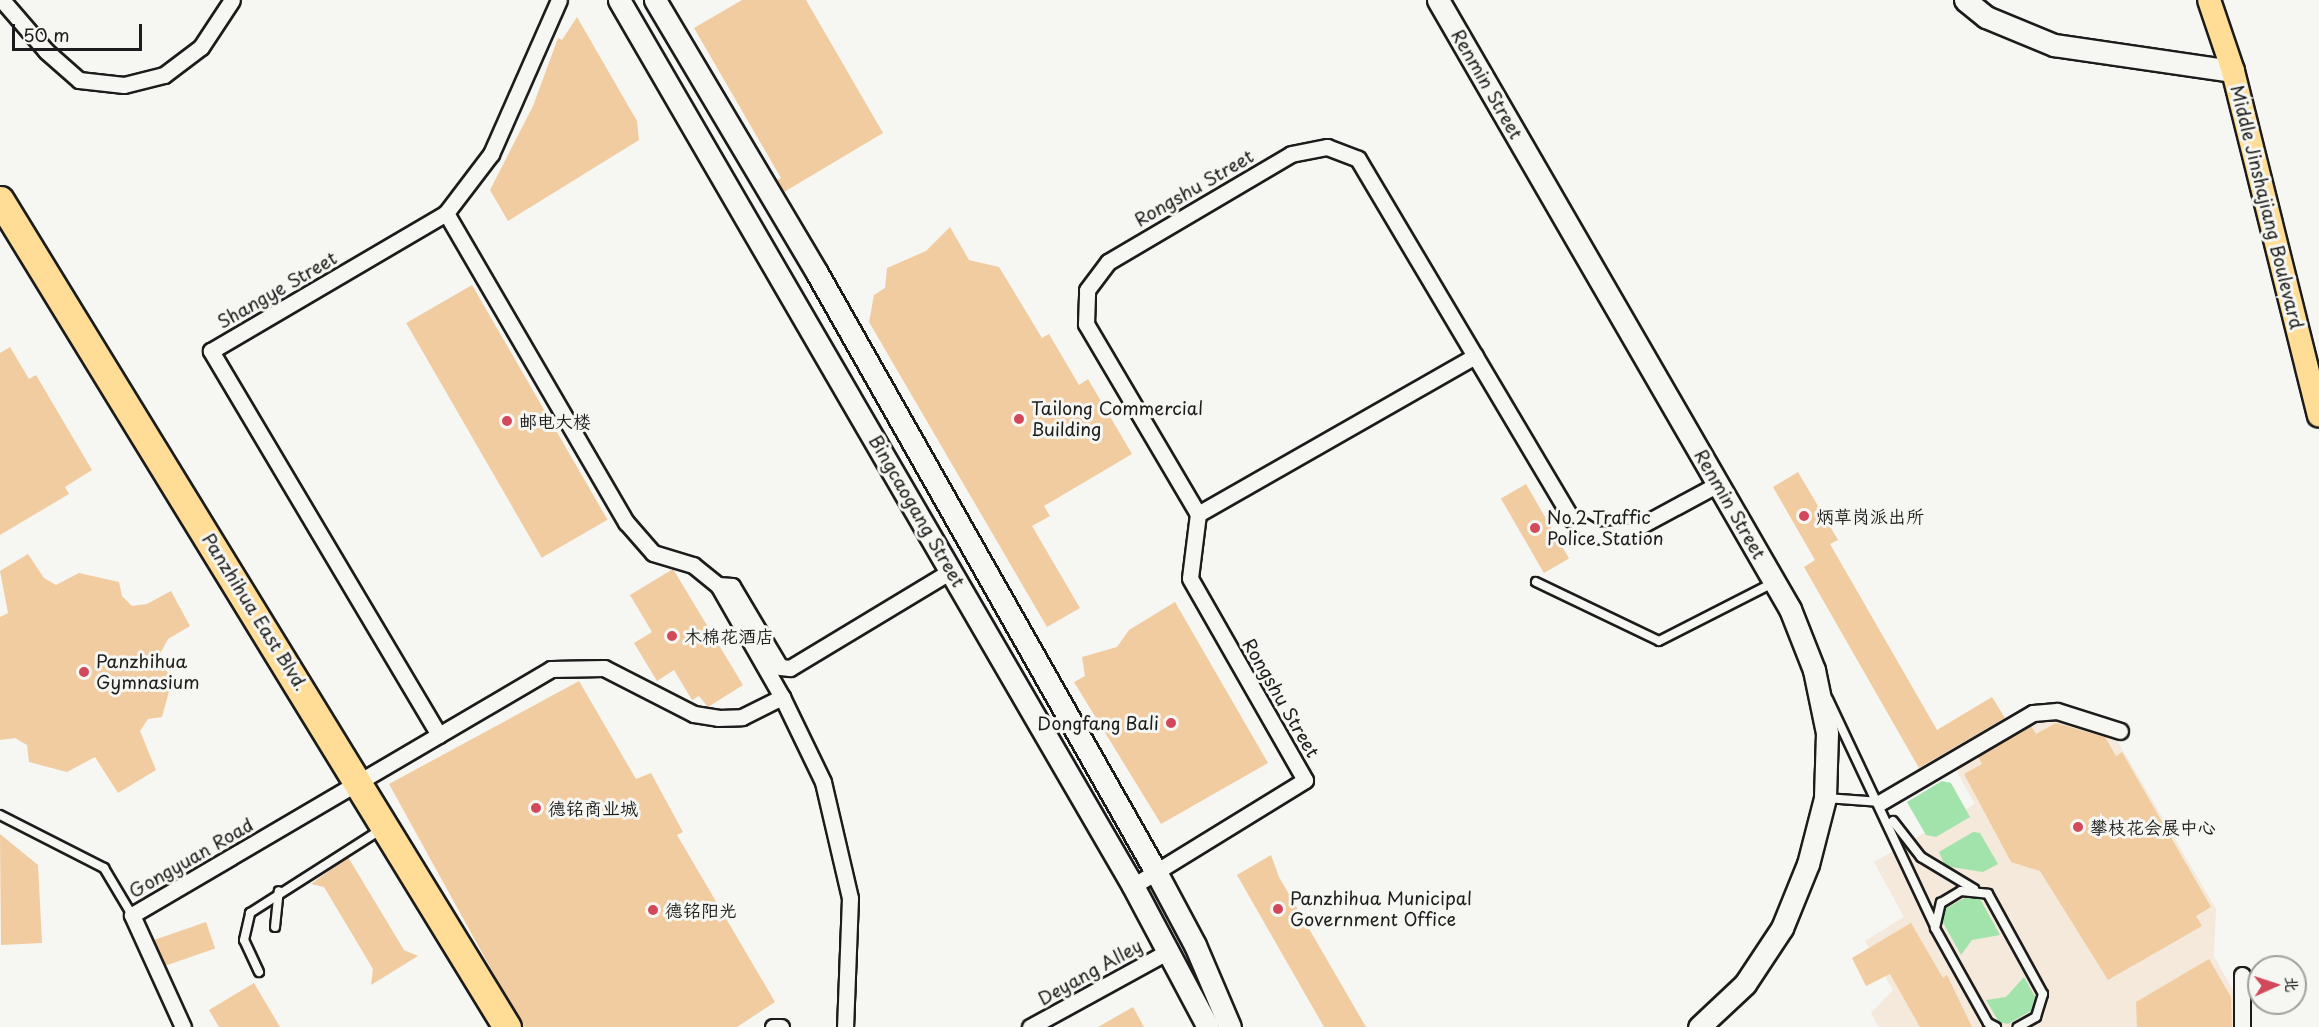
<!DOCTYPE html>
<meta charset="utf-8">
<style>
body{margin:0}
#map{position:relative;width:2319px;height:1027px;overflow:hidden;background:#f6f6f2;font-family:"Playpen Sans","LXGW WenKai TC",sans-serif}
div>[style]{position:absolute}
.built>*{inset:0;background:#f4e9da}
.green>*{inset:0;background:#a2e3ab}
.building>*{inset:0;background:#f1cca1;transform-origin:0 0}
.roads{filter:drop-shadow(2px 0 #1c1c1c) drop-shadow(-2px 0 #1c1c1c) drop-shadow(0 2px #1c1c1c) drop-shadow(0 -2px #1c1c1c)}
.lane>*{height:8px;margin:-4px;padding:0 4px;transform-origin:4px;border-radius:4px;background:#f6f6f2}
.street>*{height:15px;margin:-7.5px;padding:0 7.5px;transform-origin:7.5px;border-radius:7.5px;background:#f6f6f2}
.secondary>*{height:21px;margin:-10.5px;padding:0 10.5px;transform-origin:10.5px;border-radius:10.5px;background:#f6f6f2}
.primary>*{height:22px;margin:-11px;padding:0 11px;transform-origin:11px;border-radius:11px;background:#ffdd96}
.highway>*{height:27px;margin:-13.5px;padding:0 13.5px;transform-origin:13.5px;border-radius:13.5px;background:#ffdd96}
.dots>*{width:16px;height:16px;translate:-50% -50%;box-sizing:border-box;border:3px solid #f6f6f2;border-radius:50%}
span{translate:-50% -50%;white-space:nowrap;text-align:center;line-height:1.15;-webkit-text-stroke:6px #f6f6f2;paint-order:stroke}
.street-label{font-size:18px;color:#1c1c1c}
.poi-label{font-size:18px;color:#1c1c1c}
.left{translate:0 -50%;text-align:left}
.right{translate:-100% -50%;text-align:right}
.north{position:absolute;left:2247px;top:955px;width:60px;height:60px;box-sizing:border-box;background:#f6f6f2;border:2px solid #9f9f9c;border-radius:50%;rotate:87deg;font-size:16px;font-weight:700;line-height:24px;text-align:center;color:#1c1c1c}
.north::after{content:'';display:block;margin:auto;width:21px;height:27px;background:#d1495b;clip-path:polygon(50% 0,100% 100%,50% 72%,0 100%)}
.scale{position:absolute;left:12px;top:24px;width:130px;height:27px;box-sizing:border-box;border:3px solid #1c1c1c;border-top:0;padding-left:8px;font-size:18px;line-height:21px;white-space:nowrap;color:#1c1c1c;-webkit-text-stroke:4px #f6f6f2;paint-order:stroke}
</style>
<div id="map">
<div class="built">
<div style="clip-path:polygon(2043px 717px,2114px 735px,2216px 909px,2214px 956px,2234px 992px,2235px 1027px,1879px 1027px,1871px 1013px,1893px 990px,1865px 941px,1904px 917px,1874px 862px,1975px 804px,1955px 768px)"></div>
</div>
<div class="green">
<div style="clip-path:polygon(1942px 781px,1951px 783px,1970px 817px,1936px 837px,1926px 835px,1907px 802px)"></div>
<div style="clip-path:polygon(1973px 832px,1980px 833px,1998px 864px,1983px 872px,1945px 866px,1939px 852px)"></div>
<div style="clip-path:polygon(1970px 895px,1979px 897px,2000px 935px,1972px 940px,1961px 955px,1941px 919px,1943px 910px)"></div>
<div style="clip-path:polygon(2024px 977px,2037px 1000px,2034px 1009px,2008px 1024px,1999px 1022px,1986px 1000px,2006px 997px)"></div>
</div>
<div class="building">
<div style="clip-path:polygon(742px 0,806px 0,883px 133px,784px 192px,777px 180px,781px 178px,694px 28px)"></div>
<div style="clip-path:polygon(577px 17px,637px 121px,639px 140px,508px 221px,490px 190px,533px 106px,558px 38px,562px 40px)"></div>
<div style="clip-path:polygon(950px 227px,969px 260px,999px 267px,1042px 338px,1049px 334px,1079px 385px,1088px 379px,1132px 454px,1044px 506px,1050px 516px,1032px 526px,1080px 608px,1047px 627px,869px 322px,874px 295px,885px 288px,887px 268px,926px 251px)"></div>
<div style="left:472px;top:285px;width:271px;height:76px;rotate:60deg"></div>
<div style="clip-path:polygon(10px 347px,29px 379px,36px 375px,92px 470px,65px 487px,69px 494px,0 535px,0 353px)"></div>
<div style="clip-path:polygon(1798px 472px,1838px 540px,1830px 544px,1937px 730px,1992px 697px,2005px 718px,1919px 768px,1804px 567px,1815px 560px,1773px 487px)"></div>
<div style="left:1526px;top:484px;width:86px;height:29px;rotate:60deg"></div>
<div style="clip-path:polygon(28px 554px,44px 578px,56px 585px,79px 573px,119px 582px,122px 596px,132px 606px,147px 604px,171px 591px,190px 626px,168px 639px,161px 652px,162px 667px,173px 677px,162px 717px,148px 719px,140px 731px,156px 770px,118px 793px,95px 757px,67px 772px,29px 762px,27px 745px,15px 738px,0 740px,0 617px,8px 613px,0 571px)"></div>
<div style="clip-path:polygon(673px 569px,743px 685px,708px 707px,699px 696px,692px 700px,674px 670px,657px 681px,634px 643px,652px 632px,630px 595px)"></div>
<div style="clip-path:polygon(1175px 602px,1268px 763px,1161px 824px,1074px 682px,1085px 676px,1082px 657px,1117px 647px,1129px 630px)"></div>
<div style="clip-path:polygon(579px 681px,636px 779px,651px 773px,683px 832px,677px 835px,775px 1002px,737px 1027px,523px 1027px,389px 784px)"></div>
<div style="clip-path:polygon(2056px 723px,2105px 737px,2116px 756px,2122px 752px,2211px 907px,2196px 916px,2202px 926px,2108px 980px,2040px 871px,2011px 862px,1964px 774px,1982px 764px,1978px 756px,2031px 726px,2036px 734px)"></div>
<div style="clip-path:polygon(0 834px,38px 865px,42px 943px,1px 945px)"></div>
<div style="clip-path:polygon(1271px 855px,1279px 877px,1366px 1027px,1324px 1027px,1237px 875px)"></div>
<div style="clip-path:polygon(348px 857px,404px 950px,418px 956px,371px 985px,373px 969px,324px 887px,311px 884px)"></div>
<div style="left:206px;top:922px;width:28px;height:55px;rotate:71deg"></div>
<div style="clip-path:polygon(1911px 923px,1943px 978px,1947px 975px,1972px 1027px,1920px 1027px,1890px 974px,1866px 986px,1852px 958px)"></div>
<div style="clip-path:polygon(2209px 959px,2231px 997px,2232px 1027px,2137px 1027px,2136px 1002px)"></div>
<div style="clip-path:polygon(254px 983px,280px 1027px,219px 1027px,209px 1010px)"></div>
<div style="clip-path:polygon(1133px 1007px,1144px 1027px,1098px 1027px)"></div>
</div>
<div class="roads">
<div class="lane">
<div style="left:1536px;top:582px;width:136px;rotate:25.6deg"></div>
<div style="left:1659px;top:641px;width:128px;rotate:-27deg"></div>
<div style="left:1828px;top:699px;width:249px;rotate:64.8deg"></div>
<div style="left:1826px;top:798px;width:55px;rotate:4.2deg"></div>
<div style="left:0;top:815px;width:117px;rotate:27deg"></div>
<div style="left:104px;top:868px;width:55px;rotate:59.2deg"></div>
<div style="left:1893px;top:821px;width:46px;rotate:52.1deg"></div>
<div style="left:1921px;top:857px;width:62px;rotate:31.1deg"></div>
<div style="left:275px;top:927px;width:36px;rotate:-84deg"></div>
<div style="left:259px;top:972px;width:35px;rotate:-115deg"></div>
<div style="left:244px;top:940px;width:28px;rotate:-77deg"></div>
<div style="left:250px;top:913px;width:156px;rotate:-32.5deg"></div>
<div style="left:1996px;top:1027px;width:9px;rotate:-153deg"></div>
<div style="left:1988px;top:1023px;width:109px;rotate:-119.2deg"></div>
<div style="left:1935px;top:928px;width:26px;rotate:-77deg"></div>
<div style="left:1941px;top:903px;width:23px;rotate:-31deg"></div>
<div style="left:1961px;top:891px;width:27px;rotate:6deg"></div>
<div style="left:1988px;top:894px;width:114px;rotate:61.2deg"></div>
<div style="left:2043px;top:994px;width:24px;rotate:107deg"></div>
<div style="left:2036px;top:1017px;width:21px;rotate:151deg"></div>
</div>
<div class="street">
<div style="left:2px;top:0;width:67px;rotate:49.2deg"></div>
<div style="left:46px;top:51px;width:44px;rotate:41.3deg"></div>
<div style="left:79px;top:80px;width:45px;rotate:6.3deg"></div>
<div style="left:124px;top:85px;width:41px;rotate:-14deg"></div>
<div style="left:164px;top:75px;width:46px;rotate:-37.1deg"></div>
<div style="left:201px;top:47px;width:56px;rotate:-56.6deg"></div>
<div style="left:446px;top:213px;width:358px;rotate:59.8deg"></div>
<div style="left:626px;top:522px;width:41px;rotate:48.9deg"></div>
<div style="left:653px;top:553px;width:42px;rotate:16.7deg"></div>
<div style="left:693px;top:565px;width:32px;rotate:39deg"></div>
<div style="left:718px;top:585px;width:129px;rotate:60.3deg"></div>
<div style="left:782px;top:697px;width:94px;rotate:64.2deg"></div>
<div style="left:823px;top:782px;width:119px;rotate:76.9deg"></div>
<div style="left:850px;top:898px;width:129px;rotate:92.2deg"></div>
<div style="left:1198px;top:514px;width:319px;rotate:-29.7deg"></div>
<div style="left:718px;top:585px;width:14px;rotate:4deg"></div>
<div style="left:732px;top:586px;width:94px;rotate:59.3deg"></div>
<div style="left:780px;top:667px;width:10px;rotate:6deg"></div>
<div style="left:790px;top:668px;width:188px;rotate:-31.1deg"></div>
<div style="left:439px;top:735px;width:447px;rotate:-120.7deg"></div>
<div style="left:211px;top:351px;width:273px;rotate:-30.4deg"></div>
<div style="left:446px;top:213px;width:74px;rotate:-52.7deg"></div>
<div style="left:491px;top:154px;width:168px;rotate:-66.2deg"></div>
<div style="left:1881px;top:802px;width:176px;rotate:-30.4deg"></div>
<div style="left:2033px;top:713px;width:24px;rotate:-5deg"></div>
<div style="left:2057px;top:711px;width:66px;rotate:17.6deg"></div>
<div style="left:1133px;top:886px;width:202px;rotate:-31.6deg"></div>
<div style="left:1305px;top:780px;width:232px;rotate:-119.7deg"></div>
<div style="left:1190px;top:578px;width:64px;rotate:-82.9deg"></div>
<div style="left:1198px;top:514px;width:221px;rotate:-120.5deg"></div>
<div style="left:1086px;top:324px;width:34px;rotate:-88deg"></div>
<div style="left:1087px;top:290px;width:35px;rotate:-53deg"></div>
<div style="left:1108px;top:262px;width:212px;rotate:-30.5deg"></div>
<div style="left:1291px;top:154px;width:37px;rotate:-11deg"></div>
<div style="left:1327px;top:147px;width:33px;rotate:21deg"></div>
<div style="left:1358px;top:159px;width:419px;rotate:59.3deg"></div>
<div style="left:1572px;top:519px;width:31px;rotate:32deg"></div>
<div style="left:1598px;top:535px;width:31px;rotate:-6deg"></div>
<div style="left:1629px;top:532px;width:101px;rotate:-28.3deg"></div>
<div style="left:183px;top:1027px;width:123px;rotate:-114.5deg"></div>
<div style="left:132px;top:915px;width:486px;rotate:-30.4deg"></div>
<div style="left:551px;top:669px;width:53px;rotate:-1.1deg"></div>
<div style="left:604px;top:668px;width:101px;rotate:27.1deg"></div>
<div style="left:694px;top:714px;width:24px;rotate:9deg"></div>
<div style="left:718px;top:718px;width:24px;rotate:-2deg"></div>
<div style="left:742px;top:717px;width:45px;rotate:-26.6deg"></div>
<div style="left:773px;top:1027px;width:8px"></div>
<div style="left:1030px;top:1027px;width:158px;rotate:-28.7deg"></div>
<div style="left:2242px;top:1027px;width:52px;rotate:-90deg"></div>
</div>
<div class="secondary">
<div style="left:619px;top:0;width:1024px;rotate:59.88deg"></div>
<div style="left:1133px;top:886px;width:160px;rotate:62deg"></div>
<div style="left:655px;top:0;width:317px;rotate:59.3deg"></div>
<div style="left:817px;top:273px;width:688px;rotate:60.49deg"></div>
<div style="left:1156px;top:872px;width:83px;rotate:61.9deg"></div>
<div style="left:1195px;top:945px;width:89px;rotate:66.9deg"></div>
<div style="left:1438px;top:0;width:703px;rotate:59.97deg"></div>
<div style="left:1790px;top:609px;width:66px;rotate:68.5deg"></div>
<div style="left:1814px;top:670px;width:64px;rotate:78.3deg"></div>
<div style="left:1827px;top:733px;width:65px;rotate:91.8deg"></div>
<div style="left:1825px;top:798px;width:68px;rotate:104.4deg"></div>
<div style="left:1808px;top:864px;width:69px;rotate:112.1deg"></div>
<div style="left:1782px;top:928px;width:67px;rotate:123.5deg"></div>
<div style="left:1745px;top:984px;width:63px;rotate:136.9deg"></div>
<div style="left:1965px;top:0;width:27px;rotate:39deg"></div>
<div style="left:1986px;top:17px;width:74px;rotate:22.4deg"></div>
<div style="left:2054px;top:45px;width:181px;rotate:8.3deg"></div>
</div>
<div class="primary">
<div style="left:2209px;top:0;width:75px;rotate:71.3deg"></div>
<div style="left:2233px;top:71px;width:355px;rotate:76deg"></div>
</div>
<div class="highway">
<div style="left:0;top:200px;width:970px;rotate:58.49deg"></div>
</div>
</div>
<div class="dots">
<div style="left:1019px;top:419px;background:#d1495b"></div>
<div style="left:507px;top:421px;background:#d1495b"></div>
<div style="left:1804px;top:516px;background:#d1495b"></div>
<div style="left:1535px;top:528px;background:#d1495b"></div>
<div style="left:672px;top:636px;background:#d1495b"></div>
<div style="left:84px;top:672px;background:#d1495b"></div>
<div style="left:1171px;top:723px;background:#d1495b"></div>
<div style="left:536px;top:808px;background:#d1495b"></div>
<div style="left:2078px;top:827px;background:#d1495b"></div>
<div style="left:1278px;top:909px;background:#d1495b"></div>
<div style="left:653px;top:910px;background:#d1495b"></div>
</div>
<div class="street-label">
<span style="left:1487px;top:84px;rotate:60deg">Renmin Street</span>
<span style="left:1194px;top:188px;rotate:-30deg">Rongshu Street</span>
<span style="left:2267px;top:207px;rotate:76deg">Middle Jinshajiang Boulevard</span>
<span style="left:277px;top:290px;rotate:-30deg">Shangye Street</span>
<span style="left:1730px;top:504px;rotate:60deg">Renmin Street</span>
<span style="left:917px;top:511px;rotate:60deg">Bingcaogang Street</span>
<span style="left:255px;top:612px;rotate:58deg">Panzhihua East Blvd.</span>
<span style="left:1281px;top:698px;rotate:60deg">Rongshu Street</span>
<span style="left:191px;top:858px;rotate:-30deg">Gongyuan Road</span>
<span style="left:1090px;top:972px;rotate:-29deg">Deyang Alley</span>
</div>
<div class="poi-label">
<span class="left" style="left:1031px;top:419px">Tailong Commercial<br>Building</span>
<span class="left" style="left:519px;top:421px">邮电大楼</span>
<span class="left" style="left:1816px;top:516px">炳草岗派出所</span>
<span class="left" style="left:1547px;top:528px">No.2 Traffic<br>Police Station</span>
<span class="left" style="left:684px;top:636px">木棉花酒店</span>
<span class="left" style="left:96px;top:672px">Panzhihua<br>Gymnasium</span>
<span class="right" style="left:1159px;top:723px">Dongfang Bali</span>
<span class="left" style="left:548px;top:808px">德铭商业城</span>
<span class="left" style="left:2090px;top:827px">攀枝花会展中心</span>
<span class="left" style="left:1290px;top:909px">Panzhihua Municipal<br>Government Office</span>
<span class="left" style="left:665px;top:910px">德铭阳光</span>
</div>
<div class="north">北</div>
<div class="scale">50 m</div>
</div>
